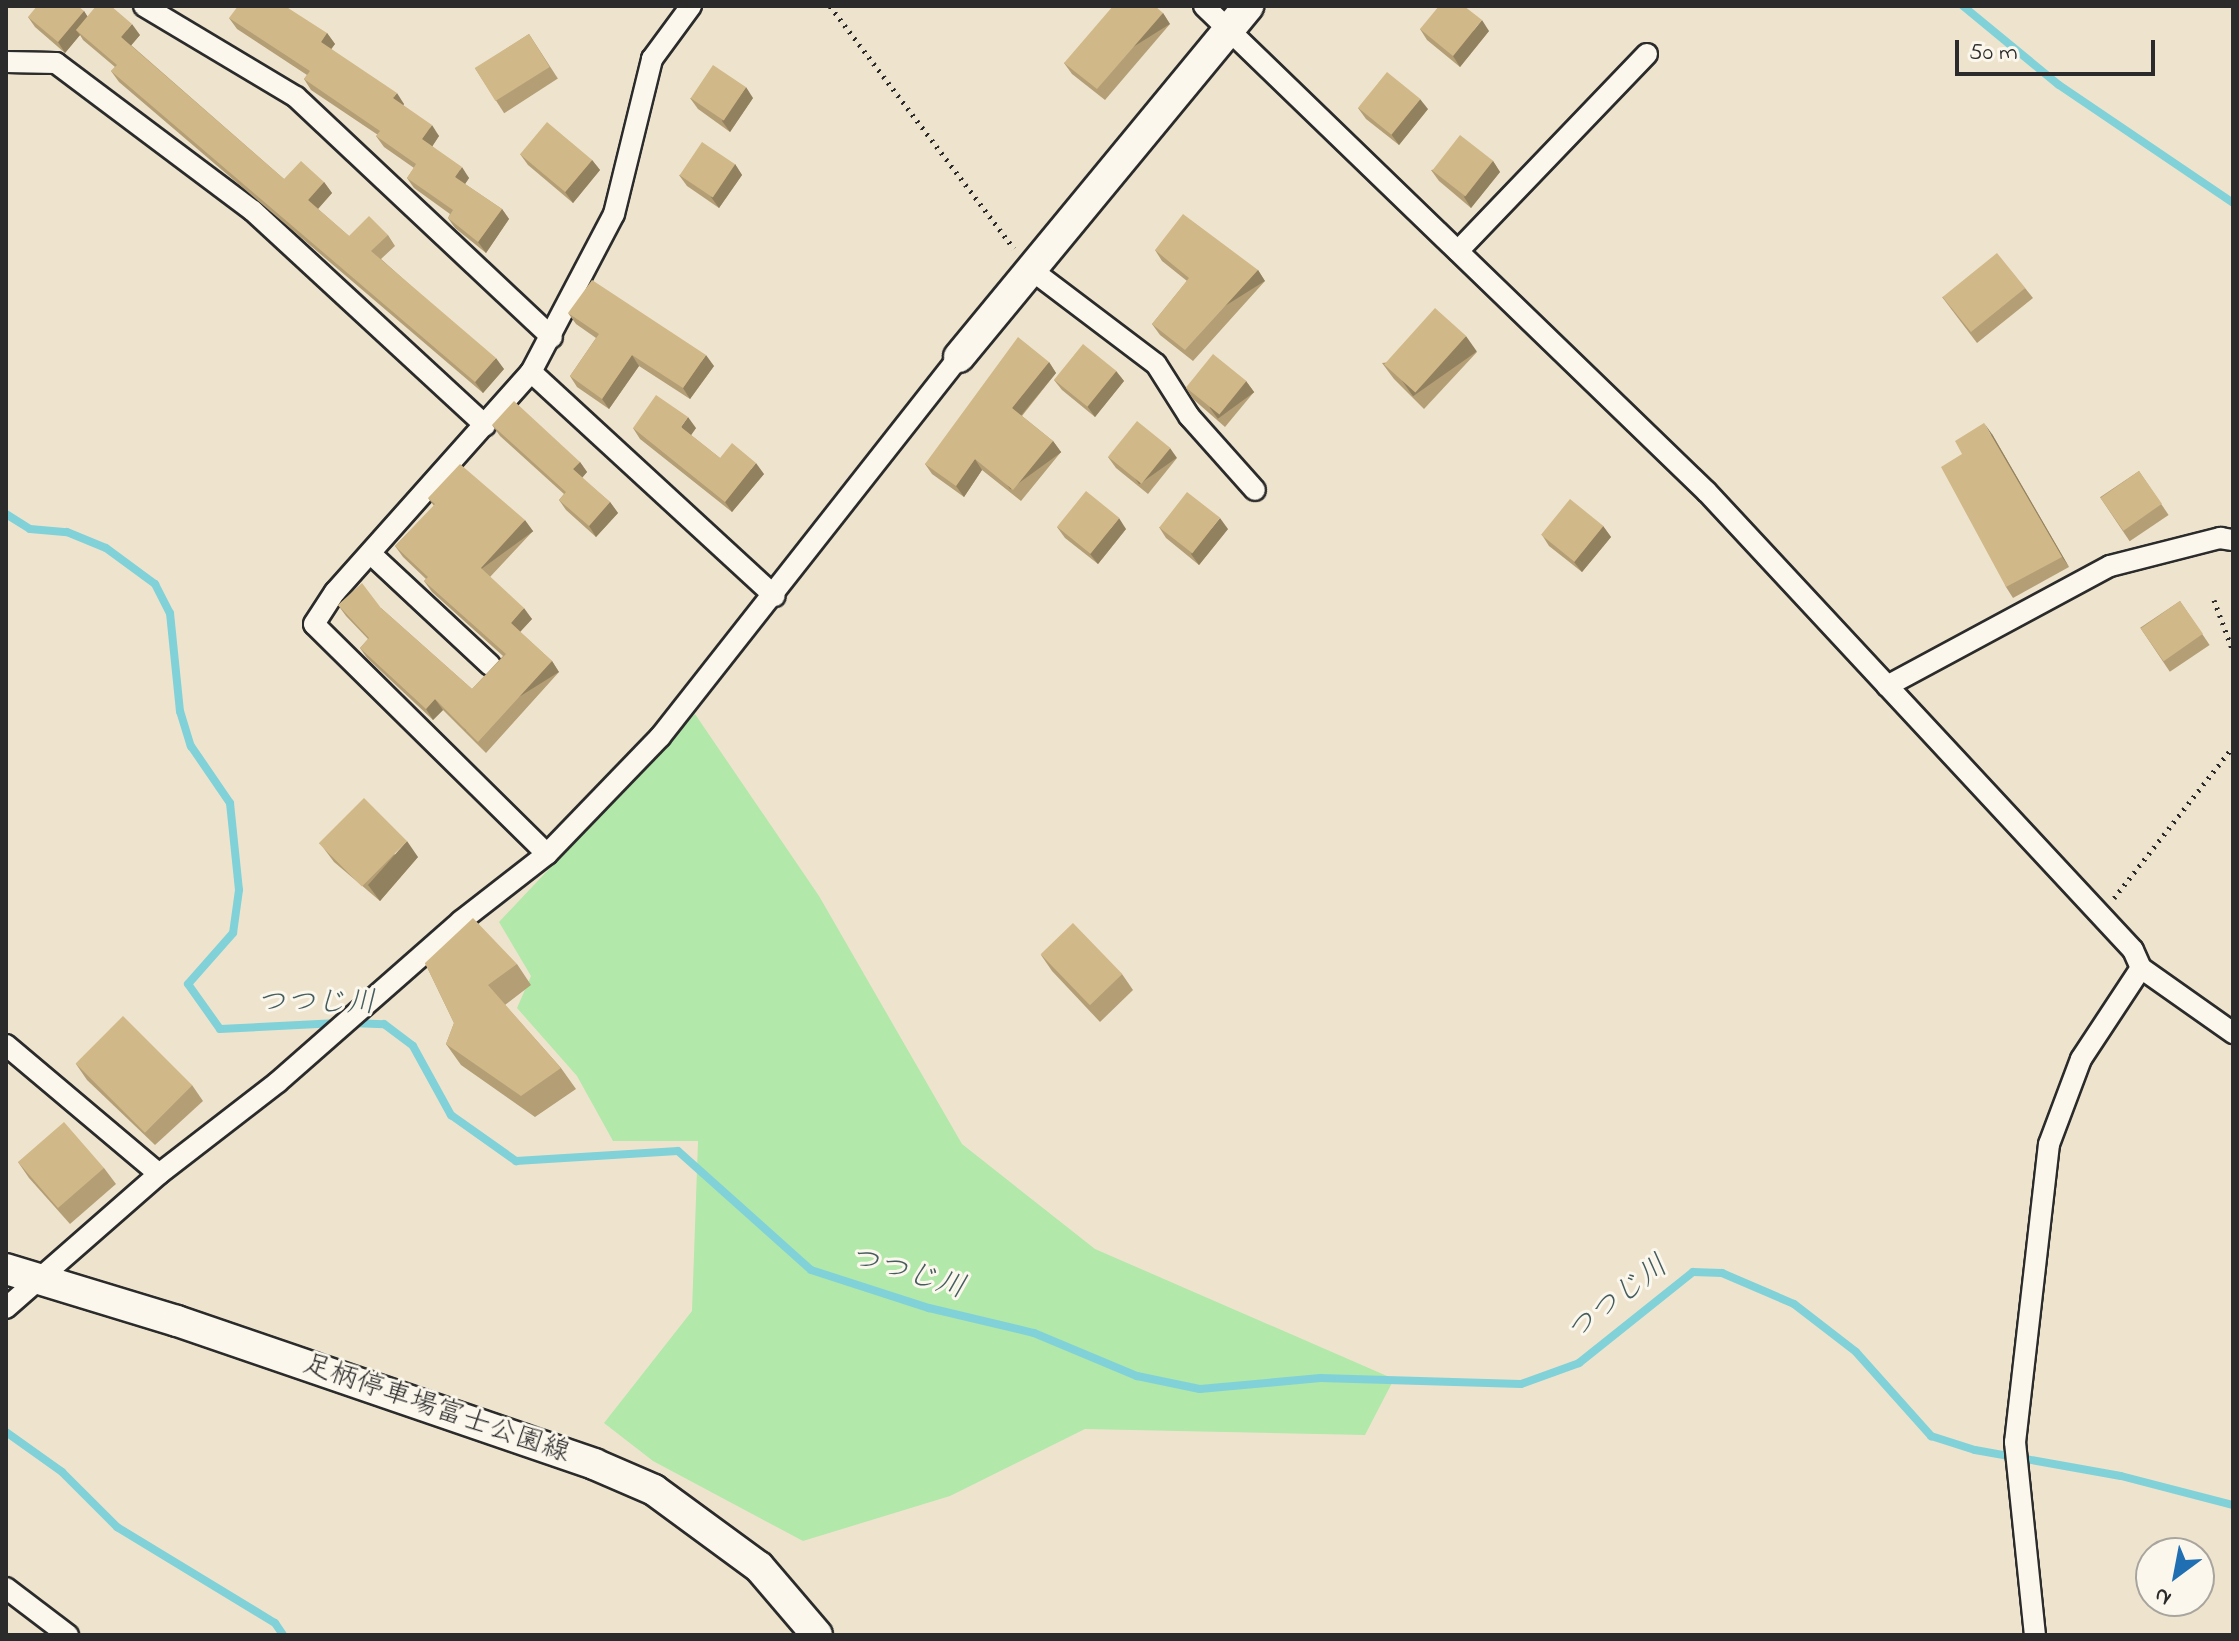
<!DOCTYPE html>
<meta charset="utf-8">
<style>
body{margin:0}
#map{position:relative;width:2239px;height:1641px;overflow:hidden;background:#eee4ce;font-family:"Indie Flower","Klee One",sans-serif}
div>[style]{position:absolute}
.green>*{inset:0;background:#b2e8aa}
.stream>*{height:8px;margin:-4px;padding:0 4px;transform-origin:4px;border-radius:4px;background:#81d2d8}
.path>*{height:5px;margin-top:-2.5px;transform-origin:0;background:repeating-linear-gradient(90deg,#2b2b2b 0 2px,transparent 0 8px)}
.roads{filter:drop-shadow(2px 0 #2b2b2b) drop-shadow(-2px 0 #2b2b2b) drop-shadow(0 2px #2b2b2b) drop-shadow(0 -2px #2b2b2b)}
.street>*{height:20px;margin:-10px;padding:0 10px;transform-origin:10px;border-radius:10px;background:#fbf7ec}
.secondary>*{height:30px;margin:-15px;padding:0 15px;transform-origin:15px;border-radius:15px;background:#fbf7ec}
.wall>*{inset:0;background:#b49e75;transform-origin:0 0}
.shaded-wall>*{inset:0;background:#92815f;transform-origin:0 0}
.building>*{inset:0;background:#d1b888;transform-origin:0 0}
span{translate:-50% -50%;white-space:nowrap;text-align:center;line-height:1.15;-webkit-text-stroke:6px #fbf7ec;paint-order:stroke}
.street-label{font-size:28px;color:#2b2b2b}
.water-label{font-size:30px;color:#455d5f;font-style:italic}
.frame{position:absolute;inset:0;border:8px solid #2b2b2b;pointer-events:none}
.north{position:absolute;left:2135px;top:1537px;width:80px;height:80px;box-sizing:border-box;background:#fbf7ec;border:2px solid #a8a59f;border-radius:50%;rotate:212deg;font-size:22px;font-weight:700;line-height:32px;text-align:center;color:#2b2b2b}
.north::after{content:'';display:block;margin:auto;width:28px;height:36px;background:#1f6fb2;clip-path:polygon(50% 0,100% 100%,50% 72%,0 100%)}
.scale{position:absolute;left:1955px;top:40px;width:200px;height:36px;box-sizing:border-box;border:4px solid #2b2b2b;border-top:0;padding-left:10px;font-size:24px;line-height:28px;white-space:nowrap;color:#2b2b2b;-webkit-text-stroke:6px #fbf7ec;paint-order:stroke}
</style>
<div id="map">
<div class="green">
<div style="clip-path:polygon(695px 714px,819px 896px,962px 1144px,1095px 1249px,1394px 1379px,1365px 1435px,1085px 1429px,950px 1496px,803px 1541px,653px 1461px,604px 1423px,692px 1311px,698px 1141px,613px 1141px,577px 1076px,517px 1008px,531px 976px,499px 922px)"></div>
</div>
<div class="stream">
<div style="left:1963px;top:6px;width:124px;rotate:39.5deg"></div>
<div style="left:2059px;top:85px;width:210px;rotate:34.1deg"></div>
<div style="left:6px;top:514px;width:28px;rotate:32deg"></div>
<div style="left:30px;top:529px;width:37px;rotate:5deg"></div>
<div style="left:67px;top:532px;width:42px;rotate:22.3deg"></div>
<div style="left:106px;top:548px;width:61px;rotate:36.3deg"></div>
<div style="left:155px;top:584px;width:33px;rotate:63deg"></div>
<div style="left:170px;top:613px;width:99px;rotate:84.2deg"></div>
<div style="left:180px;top:711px;width:37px;rotate:73deg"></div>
<div style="left:191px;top:746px;width:69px;rotate:55.6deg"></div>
<div style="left:230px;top:803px;width:87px;rotate:84.1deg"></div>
<div style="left:239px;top:890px;width:43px;rotate:97.9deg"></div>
<div style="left:233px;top:933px;width:68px;rotate:131.4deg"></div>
<div style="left:188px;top:984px;width:55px;rotate:54.6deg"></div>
<div style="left:220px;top:1029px;width:118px;rotate:-2.9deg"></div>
<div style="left:351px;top:1023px;width:33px;rotate:2deg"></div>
<div style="left:384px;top:1024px;width:36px;rotate:37deg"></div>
<div style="left:413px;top:1046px;width:79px;rotate:61.2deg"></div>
<div style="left:451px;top:1115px;width:80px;rotate:35.3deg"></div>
<div style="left:516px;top:1161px;width:162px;rotate:-3.5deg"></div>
<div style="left:678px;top:1151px;width:178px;rotate:41.8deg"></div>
<div style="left:811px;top:1270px;width:124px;rotate:17.9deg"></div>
<div style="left:929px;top:1308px;width:108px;rotate:13.4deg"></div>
<div style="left:1034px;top:1333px;width:112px;rotate:22.7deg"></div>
<div style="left:1137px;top:1376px;width:64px;rotate:11.7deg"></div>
<div style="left:1200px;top:1389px;width:121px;rotate:-5.2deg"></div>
<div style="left:1320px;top:1378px;width:201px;rotate:1.7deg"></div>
<div style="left:1521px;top:1384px;width:62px;rotate:-19.9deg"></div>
<div style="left:1579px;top:1363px;width:146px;rotate:-38.6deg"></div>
<div style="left:1693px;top:1272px;width:29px;rotate:2deg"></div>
<div style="left:1722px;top:1273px;width:78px;rotate:23.3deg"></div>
<div style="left:1794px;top:1304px;width:78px;rotate:37.7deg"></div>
<div style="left:1856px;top:1352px;width:113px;rotate:48.2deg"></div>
<div style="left:1931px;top:1436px;width:46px;rotate:17.7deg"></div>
<div style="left:1975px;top:1450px;width:148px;rotate:10.1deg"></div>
<div style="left:2121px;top:1476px;width:116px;rotate:14.5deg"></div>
<div style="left:6px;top:1432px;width:69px;rotate:35.5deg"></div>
<div style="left:62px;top:1472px;width:78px;rotate:45deg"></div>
<div style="left:117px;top:1527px;width:185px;rotate:31.3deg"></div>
<div style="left:275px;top:1623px;width:14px;rotate:56deg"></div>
</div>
<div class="path">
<div style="left:830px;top:6px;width:304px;rotate:52.8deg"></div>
<div style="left:2214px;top:600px;width:54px;rotate:69.6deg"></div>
<div style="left:2114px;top:898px;width:192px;rotate:-51.8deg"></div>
</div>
<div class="roads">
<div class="street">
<div style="left:144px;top:6px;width:177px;rotate:30.9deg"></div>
<div style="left:296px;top:97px;width:351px;rotate:43.2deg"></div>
<div style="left:1204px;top:6px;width:699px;rotate:44.02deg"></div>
<div style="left:1707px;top:492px;width:625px;rotate:47.07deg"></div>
<div style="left:2133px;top:950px;width:20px;rotate:66deg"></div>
<div style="left:2141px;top:968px;width:109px;rotate:123.4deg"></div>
<div style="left:2081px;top:1059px;width:91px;rotate:110.6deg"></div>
<div style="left:2049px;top:1144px;width:300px;rotate:96.5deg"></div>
<div style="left:2015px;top:1442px;width:194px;rotate:84.1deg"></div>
<div style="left:6px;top:62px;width:50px;rotate:1.1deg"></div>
<div style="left:56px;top:63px;width:246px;rotate:36.9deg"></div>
<div style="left:253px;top:211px;width:316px;rotate:42.7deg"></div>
<div style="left:1458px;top:251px;width:273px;rotate:-46.2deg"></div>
<div style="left:1029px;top:268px;width:159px;rotate:37.1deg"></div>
<div style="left:1156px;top:364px;width:62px;rotate:57.6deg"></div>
<div style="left:1189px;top:416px;width:99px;rotate:48.3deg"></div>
<div style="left:531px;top:372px;width:331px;rotate:42.6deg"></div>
<div style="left:371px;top:554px;width:163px;rotate:43deg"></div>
<div style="left:1887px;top:686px;width:253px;rotate:-28.3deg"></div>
<div style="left:2110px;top:566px;width:114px;rotate:-14.3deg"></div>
<div style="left:2220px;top:538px;width:13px;rotate:9deg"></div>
<div style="left:547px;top:854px;width:327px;rotate:-135.4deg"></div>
<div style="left:314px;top:624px;width:38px;rotate:-57deg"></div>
<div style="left:335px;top:592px;width:295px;rotate:-48.3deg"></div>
<div style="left:531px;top:372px;width:178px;rotate:-62.3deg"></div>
<div style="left:614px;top:214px;width:160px;rotate:-76.2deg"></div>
<div style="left:652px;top:59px;width:66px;rotate:-53.7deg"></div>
<div style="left:2141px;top:968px;width:113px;rotate:35.2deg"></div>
<div style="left:6px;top:1045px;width:200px;rotate:40.1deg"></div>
<div style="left:6px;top:1308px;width:203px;rotate:-41.2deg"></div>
<div style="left:159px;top:1174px;width:150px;rotate:-37.7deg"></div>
<div style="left:278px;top:1082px;width:244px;rotate:-41.3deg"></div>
<div style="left:461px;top:921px;width:109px;rotate:-37.9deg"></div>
<div style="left:547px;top:854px;width:163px;rotate:-46deg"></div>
<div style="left:660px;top:737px;width:484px;rotate:-51.8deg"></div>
<div style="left:6px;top:1588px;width:78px;rotate:37.2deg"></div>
</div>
<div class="secondary">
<div style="left:959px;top:357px;width:455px;rotate:-50.5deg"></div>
<div style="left:6px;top:1269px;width:179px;rotate:16.9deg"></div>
<div style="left:177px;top:1321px;width:441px;rotate:18.9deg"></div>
<div style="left:594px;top:1464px;width:65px;rotate:23.4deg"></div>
<div style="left:654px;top:1490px;width:130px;rotate:36.3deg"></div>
<div style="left:759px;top:1567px;width:89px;rotate:49.5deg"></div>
</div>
</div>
<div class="wall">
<div style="clip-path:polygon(84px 11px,87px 16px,140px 35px,131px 45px,284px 179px,324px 182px,332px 193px,318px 209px,349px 236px,388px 235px,395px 246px,381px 259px,504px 369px,483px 393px,119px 82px,111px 71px,115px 67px,83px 40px,80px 35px,65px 53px,35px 27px,28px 17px)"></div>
<div style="clip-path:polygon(1163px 13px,1170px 24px,1105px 100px,1072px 74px,1064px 63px)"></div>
<div style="clip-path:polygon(229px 18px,327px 33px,335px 44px,331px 49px,404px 104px,403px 105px,439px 136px,432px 146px,469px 178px,465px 184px,502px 209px,509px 219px,486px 253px,455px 228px,448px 218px,450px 214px,414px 188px,407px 178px,414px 168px,384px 147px,376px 136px,378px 135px,311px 90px,304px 79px,307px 75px,237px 29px)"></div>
<div style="clip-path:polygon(1420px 29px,1489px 31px,1460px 67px,1427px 40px)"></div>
<div style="left:529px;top:34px;width:53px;height:64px;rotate:57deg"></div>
<div style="clip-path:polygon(690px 98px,753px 98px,730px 132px,698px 109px)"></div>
<div style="clip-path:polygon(1358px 108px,1428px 109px,1399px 145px,1366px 119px)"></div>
<div style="clip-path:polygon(520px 154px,592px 160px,600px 170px,573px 203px,528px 165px)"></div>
<div style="clip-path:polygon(1493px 161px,1500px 172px,1471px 208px,1439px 181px,1431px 170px)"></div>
<div style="clip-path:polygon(735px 164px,742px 175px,719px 208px,687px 186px,679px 175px)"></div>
<div style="clip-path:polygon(1155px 250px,1258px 270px,1265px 281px,1193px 361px,1160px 335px,1152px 324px,1187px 281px,1162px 261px)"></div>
<div style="clip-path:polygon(2025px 288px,2033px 298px,1977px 343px,1942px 297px)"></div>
<div style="clip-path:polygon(568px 313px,714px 366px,690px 399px,639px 366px,609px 409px,577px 387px,570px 376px,596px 338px,576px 324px)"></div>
<div style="clip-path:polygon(1477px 352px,1424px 409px,1394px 379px,1382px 363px)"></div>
<div style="clip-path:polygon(1049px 362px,1056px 373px,1022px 416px,1053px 441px,1061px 452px,1021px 501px,982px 470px,964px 497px,932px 474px,925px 464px)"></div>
<div style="clip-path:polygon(1116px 371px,1124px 381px,1095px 417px,1062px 390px,1054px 380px)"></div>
<div style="clip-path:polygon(1246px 381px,1254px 392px,1225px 427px,1193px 399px,1186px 388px)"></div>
<div style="clip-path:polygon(492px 425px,580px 462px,587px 472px,582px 478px,610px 502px,618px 513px,596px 537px,566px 510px,559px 500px,564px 494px,500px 436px)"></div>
<div style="clip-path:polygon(633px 428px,696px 428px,691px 435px,720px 458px,764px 474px,732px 512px,640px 439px)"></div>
<div style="clip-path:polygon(1992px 434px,2069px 567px,2013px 598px,2006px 587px,1962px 454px)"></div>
<div style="clip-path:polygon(1108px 457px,1177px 458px,1148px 494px,1116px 468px)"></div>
<div style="left:2139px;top:471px;width:53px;height:47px;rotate:56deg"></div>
<div style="clip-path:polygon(428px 498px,533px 531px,490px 577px,532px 619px,520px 632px,552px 661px,559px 672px,486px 753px,443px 710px,433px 720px,367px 658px,360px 648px,368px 639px,346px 616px,338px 605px,381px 608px,472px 689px,503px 656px,432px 592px,424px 581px,426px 579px,403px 557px,395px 546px,434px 506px)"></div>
<div style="clip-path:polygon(1603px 526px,1611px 537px,1582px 572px,1549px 546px,1542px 535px)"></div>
<div style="clip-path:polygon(1057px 527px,1126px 529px,1098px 564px,1065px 538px)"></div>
<div style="clip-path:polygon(1159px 527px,1228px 529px,1199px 565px,1166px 538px)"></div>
<div style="left:2180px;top:601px;width:53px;height:48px;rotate:56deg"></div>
<div style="clip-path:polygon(322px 846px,418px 857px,380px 901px,334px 862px)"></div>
<div style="clip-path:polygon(1041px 955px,1122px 974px,1133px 990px,1100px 1022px,1052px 971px)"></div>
<div style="clip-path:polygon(425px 963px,517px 964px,531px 985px,505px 1005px,561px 1068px,576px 1089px,535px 1117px,461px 1065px,446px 1044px,454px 1023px)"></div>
<div style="clip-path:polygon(76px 1064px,192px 1085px,203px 1101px,155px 1145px,87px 1080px)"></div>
<div style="clip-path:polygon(18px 1162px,104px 1168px,116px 1184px,70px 1224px,29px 1178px)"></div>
</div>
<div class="shaded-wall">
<div style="clip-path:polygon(84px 11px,91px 22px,76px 30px,80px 35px,65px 53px,58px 42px)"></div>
<div style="left:1163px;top:13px;width:13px;height:101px;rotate:58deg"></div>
<div style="clip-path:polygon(1482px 20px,1489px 31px,1460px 67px,1453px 56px)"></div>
<div style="clip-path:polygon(132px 24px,140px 35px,129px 48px,121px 37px)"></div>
<div style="clip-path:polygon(327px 33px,335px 44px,329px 52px,321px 42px)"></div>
<div style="clip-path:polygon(746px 87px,753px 98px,730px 132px,722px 121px)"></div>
<div style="clip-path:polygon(397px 93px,404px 104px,401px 109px,393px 98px)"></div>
<div style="clip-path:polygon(1420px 99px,1428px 109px,1399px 145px,1391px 134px)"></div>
<div style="clip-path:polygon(432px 125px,439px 136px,430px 150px,422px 139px)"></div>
<div style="clip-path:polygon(592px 160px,600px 170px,573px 203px,565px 192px)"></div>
<div style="clip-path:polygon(1493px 161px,1500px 172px,1471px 208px,1464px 197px)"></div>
<div style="clip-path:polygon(735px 164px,742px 175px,719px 208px,711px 197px)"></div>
<div style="clip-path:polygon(462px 167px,469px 178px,463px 187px,455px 177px)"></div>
<div style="clip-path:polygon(324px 182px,332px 193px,316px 211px,308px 200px)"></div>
<div style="clip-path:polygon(502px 209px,509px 219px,486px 253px,478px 242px)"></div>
<div style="left:1258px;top:270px;width:13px;height:108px;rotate:58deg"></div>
<div style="left:1466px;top:336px;width:19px;height:78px;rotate:55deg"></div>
<div style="clip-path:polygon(632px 355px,639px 366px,609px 409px,602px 399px)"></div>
<div style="clip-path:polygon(706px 355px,714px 366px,690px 399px,683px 388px)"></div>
<div style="clip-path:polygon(496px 358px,504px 369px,483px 393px,475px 382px)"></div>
<div style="clip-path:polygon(1049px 362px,1056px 373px,1019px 418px,1012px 408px)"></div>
<div style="clip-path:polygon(1116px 371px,1124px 381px,1095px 417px,1087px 406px)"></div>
<div style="left:1246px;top:381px;width:14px;height:45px;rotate:54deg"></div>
<div style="clip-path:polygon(688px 417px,696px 428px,689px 438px,681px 427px)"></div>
<div style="clip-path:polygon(1984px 423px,1992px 434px,2069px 567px,2062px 557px)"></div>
<div style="left:1053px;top:441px;width:14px;height:63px;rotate:54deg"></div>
<div style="left:1170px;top:448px;width:12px;height:46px;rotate:55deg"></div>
<div style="clip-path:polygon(975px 459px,982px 470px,964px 497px,956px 486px)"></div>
<div style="clip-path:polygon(580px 462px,587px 472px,580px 480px,573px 469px)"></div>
<div style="clip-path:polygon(756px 463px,764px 474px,732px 512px,725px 502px)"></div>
<div style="clip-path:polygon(610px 502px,618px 513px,596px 537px,589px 526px)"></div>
<div style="clip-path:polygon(1119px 518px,1126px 529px,1098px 564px,1090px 554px)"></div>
<div style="clip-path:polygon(1220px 518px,1228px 529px,1199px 565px,1191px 554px)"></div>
<div style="left:525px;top:520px;width:14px;height:65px;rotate:54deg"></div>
<div style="clip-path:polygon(1603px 526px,1611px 537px,1582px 572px,1574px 562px)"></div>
<div style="clip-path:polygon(524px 608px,532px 619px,519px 633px,511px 623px)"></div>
<div style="left:552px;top:661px;width:13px;height:110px;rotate:58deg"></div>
<div style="clip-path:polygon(435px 699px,443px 710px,433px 720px,426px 709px)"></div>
<div style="clip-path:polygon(407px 841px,418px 857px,380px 901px,368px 885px)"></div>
</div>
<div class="building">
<div style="clip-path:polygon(37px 6px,78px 6px,84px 11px,58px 42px,28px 17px)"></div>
<div style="clip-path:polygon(96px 6px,111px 6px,132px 24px,121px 37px,284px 179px,301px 161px,324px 182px,308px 200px,349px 236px,369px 216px,388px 235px,371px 251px,496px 358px,475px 382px,111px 71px,117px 65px,76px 30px)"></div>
<div style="clip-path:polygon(238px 6px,285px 6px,327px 33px,321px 42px,397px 93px,393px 98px,432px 125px,422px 139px,462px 167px,455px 177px,502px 209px,478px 242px,448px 218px,453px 210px,407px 178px,416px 164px,376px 136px,380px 131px,304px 79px,310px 71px,229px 18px)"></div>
<div style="clip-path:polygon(1113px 6px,1155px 6px,1163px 13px,1097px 89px,1064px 63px)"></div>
<div style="clip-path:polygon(1439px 6px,1464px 6px,1482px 20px,1453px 56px,1420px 29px)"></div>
<div style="left:529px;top:34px;width:39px;height:64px;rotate:58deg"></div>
<div style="left:713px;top:65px;width:40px;height:40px;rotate:34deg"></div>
<div style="left:1387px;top:72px;width:43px;height:46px;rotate:39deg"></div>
<div style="left:547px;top:122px;width:59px;height:42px;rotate:40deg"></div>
<div style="left:1460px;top:135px;width:42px;height:45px;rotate:38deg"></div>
<div style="left:702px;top:142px;width:40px;height:40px;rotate:34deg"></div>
<div style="clip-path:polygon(1183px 214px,1258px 270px,1185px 350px,1152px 324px,1189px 278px,1155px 250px)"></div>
<div style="left:1997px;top:253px;width:45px;height:70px;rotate:51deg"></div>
<div style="clip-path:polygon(592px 280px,706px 355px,683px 388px,632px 355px,602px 399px,570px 376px,599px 334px,568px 313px)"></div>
<div style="left:1435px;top:308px;width:42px;height:76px;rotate:42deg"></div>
<div style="clip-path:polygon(1018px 337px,1049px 362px,1012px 408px,1053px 441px,1013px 490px,975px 459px,956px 486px,925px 464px)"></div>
<div style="left:1083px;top:344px;width:43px;height:46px;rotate:39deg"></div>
<div style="left:1213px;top:354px;width:43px;height:43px;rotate:39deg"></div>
<div style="clip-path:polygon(656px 395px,688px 417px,681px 427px,720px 458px,732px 443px,756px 463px,725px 502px,633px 428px)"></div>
<div style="clip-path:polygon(514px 401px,580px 462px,573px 469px,610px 502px,589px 526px,559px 500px,566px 492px,492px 425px)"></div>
<div style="left:1137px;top:421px;width:43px;height:46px;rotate:39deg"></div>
<div style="clip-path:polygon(1984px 423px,2062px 557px,2006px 587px,1941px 467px,1962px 454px,1955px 441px)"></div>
<div style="clip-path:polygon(460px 464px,525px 520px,481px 568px,524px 608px,511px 623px,552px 661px,478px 742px,435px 699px,426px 709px,360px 648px,369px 638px,338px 605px,362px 583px,381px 608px,472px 689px,506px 654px,424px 581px,428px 577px,395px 546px,435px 504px,428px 498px)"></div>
<div style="left:2139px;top:471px;width:40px;height:47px;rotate:55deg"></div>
<div style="left:1086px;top:491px;width:43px;height:46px;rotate:39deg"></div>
<div style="left:1187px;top:492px;width:42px;height:45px;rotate:38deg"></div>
<div style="left:1570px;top:499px;width:43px;height:46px;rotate:39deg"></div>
<div style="left:2180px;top:601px;width:40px;height:48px;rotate:55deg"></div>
<div style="left:364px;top:798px;width:61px;height:64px;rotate:45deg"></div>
<div style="clip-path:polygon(473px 918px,517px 964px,488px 985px,561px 1068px,521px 1096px,446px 1044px,454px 1023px,425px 963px)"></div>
<div style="left:1073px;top:923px;width:71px;height:45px;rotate:46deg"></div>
<div style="left:123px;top:1016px;width:98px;height:67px;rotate:45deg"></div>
<div style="left:64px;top:1122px;width:61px;height:61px;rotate:49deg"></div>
</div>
<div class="street-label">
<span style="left:436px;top:1410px;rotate:19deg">足柄停車場富士公園線</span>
</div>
<div class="water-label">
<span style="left:316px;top:1004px">つつじ川</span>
<span style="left:907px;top:1274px;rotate:16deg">つつじ川</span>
<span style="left:1618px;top:1300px;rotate:-38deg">つつじ川</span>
</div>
<div class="frame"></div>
<div class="north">N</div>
<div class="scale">50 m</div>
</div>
